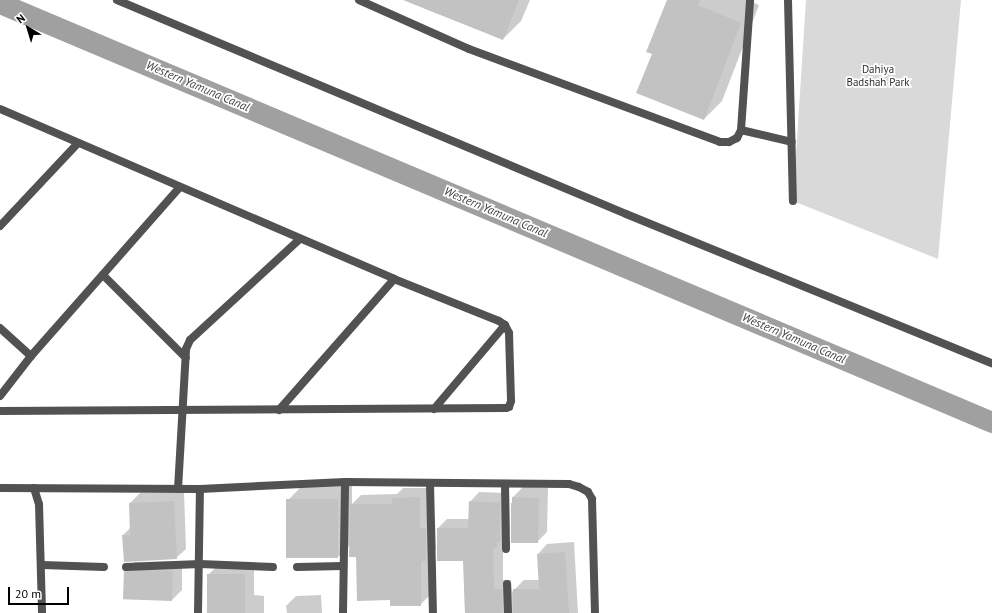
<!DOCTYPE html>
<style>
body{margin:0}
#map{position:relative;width:992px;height:613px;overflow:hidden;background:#fff;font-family:"PT Sans",sans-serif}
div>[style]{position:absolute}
.green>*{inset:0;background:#d9d9d9}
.shadow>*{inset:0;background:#0003}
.canal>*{height:21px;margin:-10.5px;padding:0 10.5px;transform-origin:10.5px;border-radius:10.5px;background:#a0a0a0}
.building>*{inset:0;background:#c2c2c2;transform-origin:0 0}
.service>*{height:8px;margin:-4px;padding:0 4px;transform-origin:4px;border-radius:4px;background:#525252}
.minor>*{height:8px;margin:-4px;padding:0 4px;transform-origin:4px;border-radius:4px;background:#525252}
.tertiary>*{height:8px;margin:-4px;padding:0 4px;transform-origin:4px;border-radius:4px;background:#525252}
span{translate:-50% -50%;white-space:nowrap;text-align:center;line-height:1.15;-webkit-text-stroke:3.5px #fff;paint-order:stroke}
.park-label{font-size:11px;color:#303030}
.water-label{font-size:12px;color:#414141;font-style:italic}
.north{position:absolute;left:8px;top:8px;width:40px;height:40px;-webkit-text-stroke:3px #fff;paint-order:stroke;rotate:322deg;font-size:11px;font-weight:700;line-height:16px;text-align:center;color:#000}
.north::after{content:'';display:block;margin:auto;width:14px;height:18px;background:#000;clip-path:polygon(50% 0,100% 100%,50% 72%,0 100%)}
.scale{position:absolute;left:8px;top:587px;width:61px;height:18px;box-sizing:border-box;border:2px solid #000;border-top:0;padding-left:5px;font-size:12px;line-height:14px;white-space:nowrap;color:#000;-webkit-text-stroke:3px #fff;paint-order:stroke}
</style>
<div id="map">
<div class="green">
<div style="clip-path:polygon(806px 0,961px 0,938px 259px,793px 201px)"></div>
</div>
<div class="shadow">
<div style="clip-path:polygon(427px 0,530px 0,521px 21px,503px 39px,423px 8px)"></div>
<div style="clip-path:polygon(668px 0,748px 0,759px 5px,722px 101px,704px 119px,653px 54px)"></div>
<div style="clip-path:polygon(352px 485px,352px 504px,361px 495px,397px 494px,403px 488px,430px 488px,430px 518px,435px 518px,436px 550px,430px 556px,430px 595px,420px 605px,357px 556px,351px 544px,338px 557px,287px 501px,301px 487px)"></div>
<div style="clip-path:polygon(523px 487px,548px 488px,547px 532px,537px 542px,513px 502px,513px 497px)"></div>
<div style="clip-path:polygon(184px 492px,186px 549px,176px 558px,123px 535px,131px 527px,130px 503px,140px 493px)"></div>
<div style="clip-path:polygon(479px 492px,509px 493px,510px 532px,503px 541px,503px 580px,511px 580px,512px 592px,524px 580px,539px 580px,538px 554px,547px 544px,574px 542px,578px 613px,465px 613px,464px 560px,438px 528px,447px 519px,469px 519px,470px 502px)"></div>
<div style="clip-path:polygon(136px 561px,136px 562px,182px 561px,182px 590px,172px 600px,125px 572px)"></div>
<div style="clip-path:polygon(218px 565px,254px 565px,254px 595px,264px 596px,264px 613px,208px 613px,208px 575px)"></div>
<div style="clip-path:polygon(321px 595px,322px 613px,287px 613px,286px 606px,296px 596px)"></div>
</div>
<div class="canal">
<div style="left:0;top:3px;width:1077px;rotate:22.9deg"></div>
</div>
<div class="building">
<div style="clip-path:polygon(403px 0,519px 0,503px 40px)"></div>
<div style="clip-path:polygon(667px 0,700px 0,698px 5px,741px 23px,704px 120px,636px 93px,652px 54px,646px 52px)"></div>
<div style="clip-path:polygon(420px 497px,420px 528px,426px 528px,426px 561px,421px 561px,421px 606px,390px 606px,390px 600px,357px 601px,356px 557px,349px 557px,350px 504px,392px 504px,392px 498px)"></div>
<div style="clip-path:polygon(512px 497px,539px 498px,538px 543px,511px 543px,511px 503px,512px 503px)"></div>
<div style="left:338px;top:499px;width:59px;height:52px;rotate:90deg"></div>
<div style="clip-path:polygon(174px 501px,177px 559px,124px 562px,122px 535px,130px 535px,129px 503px)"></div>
<div style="clip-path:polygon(469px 501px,500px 503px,500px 542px,497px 542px,497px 548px,493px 548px,494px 589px,502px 589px,502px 613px,465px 613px,463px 561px,437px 561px,437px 528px,468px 528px)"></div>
<div style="clip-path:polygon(565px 552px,569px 613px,513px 613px,513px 589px,539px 589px,537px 554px)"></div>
<div style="left:173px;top:571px;width:30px;height:49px;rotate:92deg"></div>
<div style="left:245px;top:574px;width:39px;height:38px;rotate:90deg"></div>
</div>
<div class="service">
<div style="left:359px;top:0;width:120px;rotate:24deg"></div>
<div style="left:469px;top:49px;width:268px;rotate:20.3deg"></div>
<div style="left:720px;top:142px;width:9px"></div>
<div style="left:729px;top:142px;width:9px;rotate:-27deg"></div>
<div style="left:737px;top:138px;width:9px;rotate:-63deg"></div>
<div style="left:741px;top:130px;width:130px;rotate:-86deg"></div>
<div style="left:788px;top:0;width:201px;rotate:88.6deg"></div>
<div style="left:741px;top:130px;width:52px;rotate:13.2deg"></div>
<div style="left:430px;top:483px;width:130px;rotate:88.7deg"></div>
<div style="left:505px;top:484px;width:65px;rotate:89.1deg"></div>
<div style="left:34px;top:488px;width:17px;rotate:73deg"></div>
<div style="left:39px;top:504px;width:109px;rotate:88.4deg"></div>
<div style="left:42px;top:565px;width:62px;rotate:1.8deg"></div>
<div style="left:126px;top:567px;width:74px;rotate:-2.3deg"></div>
<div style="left:200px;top:564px;width:73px;rotate:2.4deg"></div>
<div style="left:297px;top:567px;width:46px;rotate:-1.2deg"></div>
<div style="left:507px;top:584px;width:29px;rotate:88deg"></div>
<div style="left:343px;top:613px;width:131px;rotate:-89.1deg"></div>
</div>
<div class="minor">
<div style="left:0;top:109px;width:429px;rotate:23.3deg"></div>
<div style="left:394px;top:279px;width:113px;rotate:21.8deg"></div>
<div style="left:499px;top:321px;width:7px;rotate:34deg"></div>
<div style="left:505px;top:325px;width:9px;rotate:63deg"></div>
<div style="left:509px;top:333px;width:68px;rotate:88.3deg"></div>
<div style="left:511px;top:401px;width:6px;rotate:108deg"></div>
<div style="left:509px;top:407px;width:3px;rotate:162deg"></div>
<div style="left:506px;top:408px;width:506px;rotate:179.66deg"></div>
<div style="left:0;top:226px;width:114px;rotate:-46.8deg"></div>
<div style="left:103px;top:275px;width:117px;rotate:45deg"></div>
<div style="left:0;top:328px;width:42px;rotate:42.1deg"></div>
<div style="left:0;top:396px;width:51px;rotate:-52.2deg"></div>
<div style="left:31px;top:356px;width:225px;rotate:-48.6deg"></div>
<div style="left:434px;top:409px;width:110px;rotate:-49.8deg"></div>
<div style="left:279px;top:410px;width:174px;rotate:-48.7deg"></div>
<div style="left:0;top:488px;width:200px;rotate:0.3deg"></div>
<div style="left:200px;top:489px;width:145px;rotate:-2.8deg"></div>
<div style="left:345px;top:482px;width:224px;rotate:0.5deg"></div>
<div style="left:569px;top:484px;width:10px;rotate:17deg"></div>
<div style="left:579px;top:487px;width:10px;rotate:29deg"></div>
<div style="left:588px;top:492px;width:8px;rotate:60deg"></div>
<div style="left:592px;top:499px;width:114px;rotate:88.5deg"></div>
<div style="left:178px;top:489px;width:140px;rotate:-86.7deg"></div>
<div style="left:186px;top:349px;width:10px;rotate:-66deg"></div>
<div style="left:190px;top:340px;width:149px;rotate:-42.6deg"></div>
<div style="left:198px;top:613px;width:124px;rotate:-89.1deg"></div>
</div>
<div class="tertiary">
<div style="left:117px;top:0;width:552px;rotate:22.8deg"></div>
<div style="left:626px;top:214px;width:395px;rotate:22.2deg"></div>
</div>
<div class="park-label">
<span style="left:878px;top:76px">Dahiya<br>Badshah Park</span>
</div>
<div class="water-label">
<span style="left:198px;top:86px;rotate:23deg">Western Yamuna Canal</span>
<span style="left:496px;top:212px;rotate:23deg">Western Yamuna Canal</span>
<span style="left:794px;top:338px;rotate:23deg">Western Yamuna Canal</span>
</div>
<div class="north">N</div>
<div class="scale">20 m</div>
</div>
